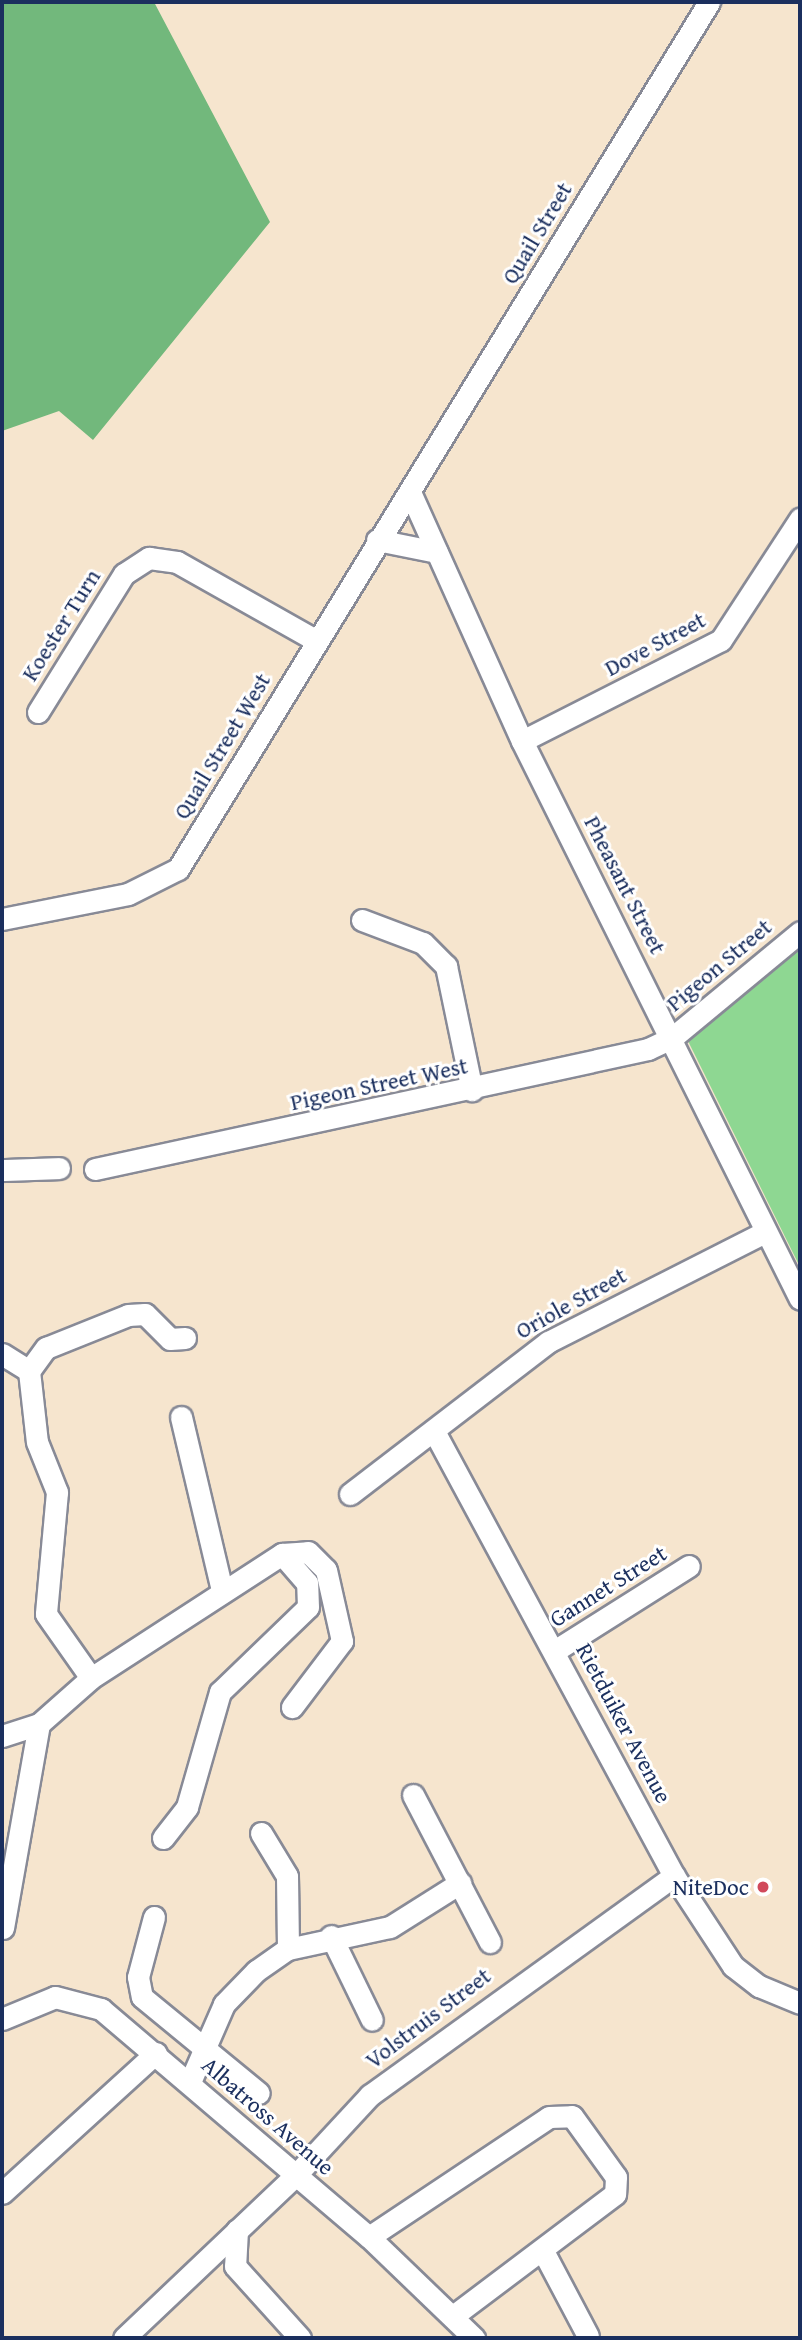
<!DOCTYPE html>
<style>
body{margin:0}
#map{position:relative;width:802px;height:2340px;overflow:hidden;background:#f6e5ce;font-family:"Gentium Book Plus",serif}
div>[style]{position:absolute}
.green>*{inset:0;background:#8ed792}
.forest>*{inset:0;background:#72b87c}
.roads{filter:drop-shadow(2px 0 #888a96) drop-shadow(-2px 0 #888a96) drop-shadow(0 2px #888a96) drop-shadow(0 -2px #888a96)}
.minor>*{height:21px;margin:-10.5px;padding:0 10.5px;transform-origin:10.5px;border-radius:10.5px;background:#fff}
.dots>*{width:19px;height:19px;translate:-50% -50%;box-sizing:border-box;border:4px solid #fff;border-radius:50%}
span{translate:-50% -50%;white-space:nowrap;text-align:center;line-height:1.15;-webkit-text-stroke:6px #fff;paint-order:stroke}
.street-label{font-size:23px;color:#1b2f5e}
.poi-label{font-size:23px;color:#1b2f5e}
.right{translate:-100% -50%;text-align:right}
.frame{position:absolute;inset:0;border:4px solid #1b2f5e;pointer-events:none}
</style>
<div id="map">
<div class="green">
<div style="clip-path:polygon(800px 948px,800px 1267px,686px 1037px)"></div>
</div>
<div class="forest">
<div style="clip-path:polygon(2px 2px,154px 2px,270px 222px,93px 440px,59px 411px,2px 431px)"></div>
</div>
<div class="roads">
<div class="minor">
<div style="left:410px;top:492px;width:273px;rotate:65.8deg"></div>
<div style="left:522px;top:741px;width:623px;rotate:63.52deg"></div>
<div style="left:377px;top:540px;width:61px;rotate:11.3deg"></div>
<div style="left:38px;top:712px;width:163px;rotate:-58.1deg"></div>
<div style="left:124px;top:574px;width:30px;rotate:-33deg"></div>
<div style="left:149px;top:558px;width:28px;rotate:8deg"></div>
<div style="left:177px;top:562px;width:161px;rotate:29.4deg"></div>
<div style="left:522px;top:741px;width:223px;rotate:-26.9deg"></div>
<div style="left:721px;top:640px;width:145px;rotate:-56.9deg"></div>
<div style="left:2px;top:919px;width:128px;rotate:-11.2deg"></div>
<div style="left:128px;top:894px;width:56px;rotate:-26.6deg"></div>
<div style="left:178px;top:869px;width:1017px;rotate:-58.51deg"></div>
<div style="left:362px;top:920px;width:65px;rotate:20.7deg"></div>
<div style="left:423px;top:943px;width:33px;rotate:45deg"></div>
<div style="left:446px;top:966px;width:127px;rotate:78.2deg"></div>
<div style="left:95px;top:1169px;width:566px;rotate:-12.24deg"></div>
<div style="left:648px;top:1049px;width:26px;rotate:-25deg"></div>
<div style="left:672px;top:1038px;width:166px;rotate:-39.6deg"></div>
<div style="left:2px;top:1170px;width:57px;rotate:-2deg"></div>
<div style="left:2px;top:1354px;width:32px;rotate:32deg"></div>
<div style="left:29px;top:1371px;width:71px;rotate:83.6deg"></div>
<div style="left:37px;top:1442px;width:54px;rotate:68.2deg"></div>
<div style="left:57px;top:1492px;width:122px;rotate:95.2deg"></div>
<div style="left:46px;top:1614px;width:78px;rotate:54.9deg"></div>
<div style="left:91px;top:1678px;width:228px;rotate:-33deg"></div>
<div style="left:282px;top:1554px;width:26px;rotate:-4deg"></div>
<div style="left:308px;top:1552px;width:25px;rotate:45deg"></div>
<div style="left:326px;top:1570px;width:73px;rotate:77.3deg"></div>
<div style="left:342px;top:1641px;width:83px;rotate:127.1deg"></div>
<div style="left:29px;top:1371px;width:29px;rotate:-54deg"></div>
<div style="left:46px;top:1348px;width:88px;rotate:-21.9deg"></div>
<div style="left:128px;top:1315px;width:17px;rotate:-3deg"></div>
<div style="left:145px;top:1314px;width:35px;rotate:45deg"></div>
<div style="left:170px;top:1339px;width:15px;rotate:-4deg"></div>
<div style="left:181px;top:1417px;width:178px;rotate:76.7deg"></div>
<div style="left:435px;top:1433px;width:503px;rotate:61.65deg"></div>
<div style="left:674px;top:1876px;width:108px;rotate:56.8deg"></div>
<div style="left:733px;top:1966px;width:33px;rotate:38deg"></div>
<div style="left:759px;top:1986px;width:44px;rotate:22.5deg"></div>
<div style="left:350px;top:1494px;width:250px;rotate:-37.5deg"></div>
<div style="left:548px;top:1342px;width:243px;rotate:-26.9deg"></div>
<div style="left:556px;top:1650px;width:157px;rotate:-32.3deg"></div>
<div style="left:2px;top:1736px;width:39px;rotate:-18deg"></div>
<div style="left:39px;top:1724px;width:69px;rotate:-41.5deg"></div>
<div style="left:413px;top:1795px;width:166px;rotate:62.4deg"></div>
<div style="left:261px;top:1833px;width:50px;rotate:58.8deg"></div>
<div style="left:287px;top:1876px;width:73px;rotate:89.2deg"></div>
<div style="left:163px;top:1838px;width:39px;rotate:-52deg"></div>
<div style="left:187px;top:1807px;width:120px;rotate:-74deg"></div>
<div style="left:220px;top:1692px;width:122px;rotate:-44deg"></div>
<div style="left:308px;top:1607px;width:24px;rotate:-92deg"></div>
<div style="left:307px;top:1583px;width:38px;rotate:-131deg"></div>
<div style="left:154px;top:1917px;width:62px;rotate:104.9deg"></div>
<div style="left:138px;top:1977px;width:20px;rotate:79deg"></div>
<div style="left:142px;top:1997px;width:151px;rotate:39.4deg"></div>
<div style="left:3px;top:1928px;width:207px;rotate:-80deg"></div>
<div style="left:331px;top:1936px;width:93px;rotate:64deg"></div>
<div style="left:2px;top:2019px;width:57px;rotate:-22.5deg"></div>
<div style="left:55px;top:1997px;width:48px;rotate:14.6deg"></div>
<div style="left:101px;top:2009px;width:352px;rotate:40.4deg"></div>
<div style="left:369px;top:2237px;width:146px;rotate:43.9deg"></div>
<div style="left:190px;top:2082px;width:85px;rotate:-66.4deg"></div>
<div style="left:224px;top:2004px;width:46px;rotate:-45.9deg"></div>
<div style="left:256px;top:1971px;width:39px;rotate:-35deg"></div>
<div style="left:288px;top:1949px;width:104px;rotate:-12.2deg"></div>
<div style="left:390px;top:1927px;width:83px;rotate:-32.2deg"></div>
<div style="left:2px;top:2193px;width:208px;rotate:-42.3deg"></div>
<div style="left:237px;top:2230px;width:36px;rotate:93deg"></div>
<div style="left:235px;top:2266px;width:97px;rotate:47.9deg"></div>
<div style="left:369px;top:2237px;width:216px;rotate:-33.7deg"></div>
<div style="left:549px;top:2117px;width:23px;rotate:-2deg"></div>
<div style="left:572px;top:2116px;width:75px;rotate:54.2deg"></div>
<div style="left:616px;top:2177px;width:17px;rotate:93deg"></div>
<div style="left:615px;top:2194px;width:203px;rotate:143deg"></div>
<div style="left:543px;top:2251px;width:96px;rotate:62.1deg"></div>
<div style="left:124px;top:2338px;width:236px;rotate:-43.5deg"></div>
<div style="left:295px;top:2176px;width:110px;rotate:-47.2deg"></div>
<div style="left:370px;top:2095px;width:375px;rotate:-35.8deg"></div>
</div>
</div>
<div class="dots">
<div style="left:763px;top:1887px;background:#d1495b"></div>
</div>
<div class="street-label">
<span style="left:537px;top:233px;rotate:-59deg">Quail Street</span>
<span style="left:61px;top:625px;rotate:-58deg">Koester Turn</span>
<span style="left:655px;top:644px;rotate:-28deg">Dove Street</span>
<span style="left:222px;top:746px;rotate:-59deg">Quail Street West</span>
<span style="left:625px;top:885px;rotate:63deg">Pheasant Street</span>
<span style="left:719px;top:965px;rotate:-40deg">Pigeon Street</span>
<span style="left:379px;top:1084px;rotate:-12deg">Pigeon Street West</span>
<span style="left:571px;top:1303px;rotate:-29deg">Oriole Street</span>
<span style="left:608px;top:1586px;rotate:-32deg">Gannet Street</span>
<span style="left:624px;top:1723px;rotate:62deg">Rietduiker Avenue</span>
<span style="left:428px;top:2018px;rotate:-37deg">Volstruis Street</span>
<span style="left:268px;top:2116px;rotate:41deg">Albatross Avenue</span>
</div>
<div class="poi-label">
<span class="right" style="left:749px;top:1887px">NiteDoc</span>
</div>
<div class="frame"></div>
</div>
